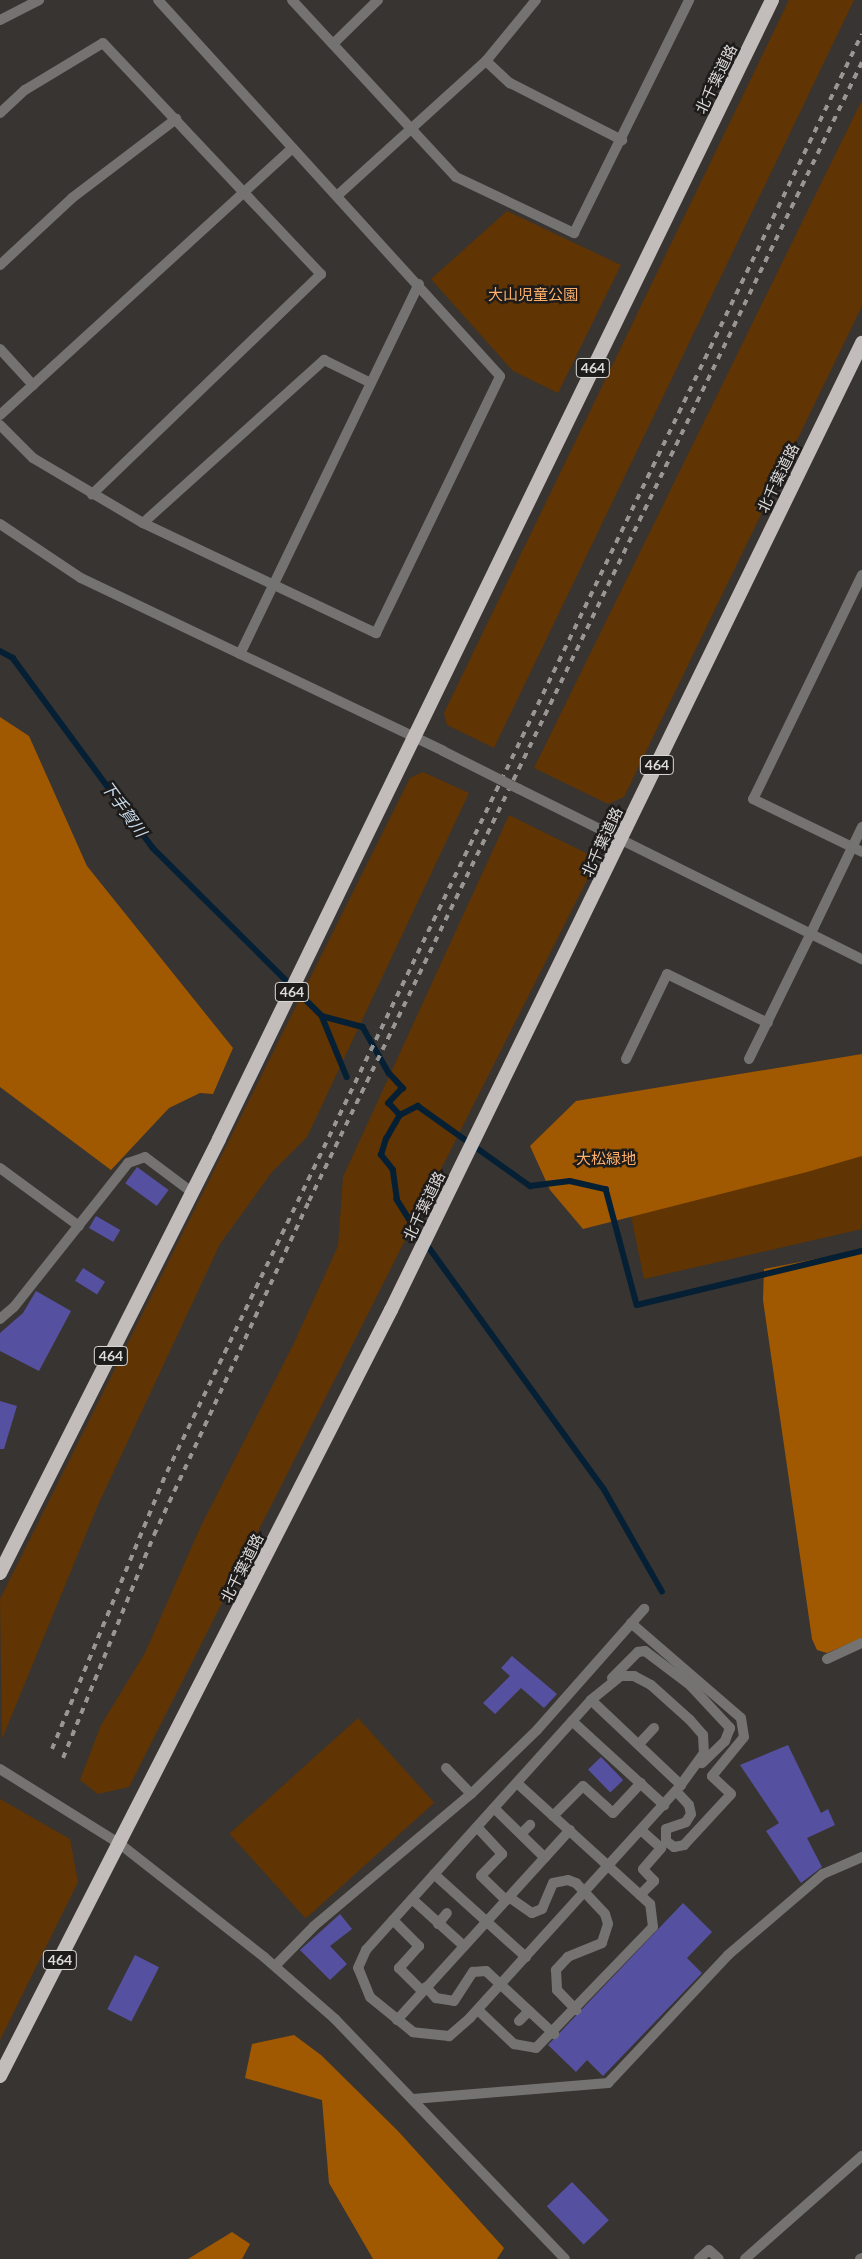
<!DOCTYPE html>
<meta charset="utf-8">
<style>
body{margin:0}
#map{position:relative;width:862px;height:2259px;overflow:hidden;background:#383431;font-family:Lato,"Noto Sans JP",sans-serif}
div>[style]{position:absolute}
.green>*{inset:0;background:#603403;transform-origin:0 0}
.forest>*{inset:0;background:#a05900}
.stream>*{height:5.5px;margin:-2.75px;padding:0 2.75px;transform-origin:2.75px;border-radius:2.75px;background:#052034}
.building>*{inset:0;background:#5650a0;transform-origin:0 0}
.service>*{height:10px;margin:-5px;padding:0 5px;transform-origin:5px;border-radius:5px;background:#757372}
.minor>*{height:10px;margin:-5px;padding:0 5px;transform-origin:5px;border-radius:5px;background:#757372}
.tertiary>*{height:10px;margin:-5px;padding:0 5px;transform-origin:5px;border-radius:5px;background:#757372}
.trunk>*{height:14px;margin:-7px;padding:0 7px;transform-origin:7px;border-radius:7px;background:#c2bcba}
.rail>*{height:4px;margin-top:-2px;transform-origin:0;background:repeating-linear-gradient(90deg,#999694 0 6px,transparent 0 12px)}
.tertiary-bridge>*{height:10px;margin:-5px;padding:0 5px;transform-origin:5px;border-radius:5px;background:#757372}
span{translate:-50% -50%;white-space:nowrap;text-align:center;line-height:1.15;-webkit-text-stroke:5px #1e1c1b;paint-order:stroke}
.shield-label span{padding:1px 4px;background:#1e1c1b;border:1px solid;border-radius:4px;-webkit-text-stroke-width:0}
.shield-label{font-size:14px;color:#dedcda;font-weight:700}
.street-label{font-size:15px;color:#dedcda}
.park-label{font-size:15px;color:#fdb06c}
.water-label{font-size:16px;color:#caddee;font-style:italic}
</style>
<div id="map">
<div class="green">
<div style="clip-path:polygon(789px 0,854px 0,494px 748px,447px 725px,444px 713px)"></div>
<div style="clip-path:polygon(862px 100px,862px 306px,624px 797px,608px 804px,534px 768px)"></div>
<div style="clip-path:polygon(507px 211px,621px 265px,558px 393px,513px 371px,431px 279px)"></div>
<div style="clip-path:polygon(423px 772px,469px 793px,307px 1137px,272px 1172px,220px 1244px,98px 1505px,2px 1739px,0 1599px,410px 778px)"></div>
<div style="clip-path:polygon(509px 815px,588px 854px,592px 870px,129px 1787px,98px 1794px,80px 1780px,101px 1725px,145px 1653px,200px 1528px,295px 1341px,338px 1246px,343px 1177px)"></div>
<div style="clip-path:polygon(862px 1077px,862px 1229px,644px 1279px,615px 1139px)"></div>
<div style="left:358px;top:1718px;width:114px;height:173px;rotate:48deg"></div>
<div style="clip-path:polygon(0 1799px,70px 1839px,78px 1882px,0 2040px)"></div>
</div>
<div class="forest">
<div style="clip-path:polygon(0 717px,29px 736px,87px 866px,233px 1048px,213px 1094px,200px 1093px,169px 1108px,111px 1170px,0 1087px)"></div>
<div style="clip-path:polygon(862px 1054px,862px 1156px,807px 1172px,583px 1229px,550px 1190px,530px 1146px,576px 1101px)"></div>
<div style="clip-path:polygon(862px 1250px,862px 1638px,827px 1653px,817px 1650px,812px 1639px,763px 1300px,764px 1269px)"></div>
<div style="clip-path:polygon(294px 2035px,321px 2055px,398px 2131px,504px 2248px,497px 2259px,373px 2259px,329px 2183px,322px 2100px,245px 2078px,252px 2044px)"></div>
<div style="clip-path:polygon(232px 2232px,250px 2244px,242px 2259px,188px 2259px)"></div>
</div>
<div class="stream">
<div style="left:0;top:651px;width:15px;rotate:28deg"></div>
<div style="left:13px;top:658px;width:236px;rotate:53.6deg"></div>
<div style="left:153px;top:848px;width:238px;rotate:44.8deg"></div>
<div style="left:322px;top:1016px;width:66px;rotate:67.7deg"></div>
<div style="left:322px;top:1016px;width:42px;rotate:15deg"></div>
<div style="left:363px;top:1027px;width:53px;rotate:60.5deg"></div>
<div style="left:389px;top:1073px;width:21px;rotate:47deg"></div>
<div style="left:403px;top:1088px;width:21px;rotate:133deg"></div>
<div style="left:389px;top:1103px;width:16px;rotate:47deg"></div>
<div style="left:662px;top:1592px;width:117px;rotate:-119.6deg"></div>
<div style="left:604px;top:1490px;width:326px;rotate:-125.9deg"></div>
<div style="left:413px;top:1226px;width:31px;rotate:-122deg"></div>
<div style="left:397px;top:1200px;width:30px;rotate:-98deg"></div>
<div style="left:393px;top:1170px;width:19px;rotate:-129deg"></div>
<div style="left:381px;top:1155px;width:17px;rotate:-73deg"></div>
<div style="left:386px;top:1139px;width:28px;rotate:-60deg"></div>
<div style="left:400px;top:1115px;width:20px;rotate:-27deg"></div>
<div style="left:418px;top:1106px;width:138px;rotate:35.5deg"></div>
<div style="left:530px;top:1186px;width:40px;rotate:-7.1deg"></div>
<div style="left:570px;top:1181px;width:37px;rotate:13deg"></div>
<div style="left:606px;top:1189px;width:120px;rotate:75deg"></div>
<div style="left:637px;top:1305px;width:231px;rotate:-13.5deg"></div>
</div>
<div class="building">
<div style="left:137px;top:1167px;width:39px;height:20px;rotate:36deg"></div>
<div style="left:96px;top:1216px;width:28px;height:14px;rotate:30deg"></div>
<div style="left:83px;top:1268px;width:26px;height:15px;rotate:32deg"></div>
<div style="clip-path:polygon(36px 1291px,71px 1311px,39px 1371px,0 1351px,0 1333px,23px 1313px)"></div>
<div style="clip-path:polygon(0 1401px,17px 1406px,4px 1449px,0 1449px)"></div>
<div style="clip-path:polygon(512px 1656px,557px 1694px,544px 1708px,521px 1688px,495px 1714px,483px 1703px,510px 1676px,501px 1668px)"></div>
<div style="clip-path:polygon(788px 1745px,821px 1813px,828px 1809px,835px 1825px,807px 1838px,822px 1867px,801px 1883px,766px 1831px,779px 1823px,740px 1765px)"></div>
<div style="left:601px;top:1757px;width:32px;height:18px;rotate:46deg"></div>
<div style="clip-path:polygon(683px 1903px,712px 1932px,687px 1958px,702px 1973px,603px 2076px,587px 2060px,576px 2072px,548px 2045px)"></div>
<div style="clip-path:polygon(340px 1914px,352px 1929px,330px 1946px,347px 1964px,330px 1980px,300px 1950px)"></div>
<div style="left:135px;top:1955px;width:27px;height:61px;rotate:27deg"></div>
<div style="left:572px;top:2182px;width:53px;height:35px;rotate:46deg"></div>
</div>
<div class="service">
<div style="left:0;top:1168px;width:98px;rotate:36.3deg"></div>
<div style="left:631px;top:1623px;width:145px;rotate:40.8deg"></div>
<div style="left:741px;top:1718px;width:19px;rotate:81deg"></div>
<div style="left:621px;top:1676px;width:13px"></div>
<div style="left:634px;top:1676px;width:19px;rotate:28deg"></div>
<div style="left:651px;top:1685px;width:52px;rotate:41.9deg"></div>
<div style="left:690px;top:1720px;width:20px;rotate:49deg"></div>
<div style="left:703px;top:1735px;width:18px;rotate:87deg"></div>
<div style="left:704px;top:1753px;width:39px;rotate:126deg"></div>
<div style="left:681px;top:1785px;width:314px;rotate:132.2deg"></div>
<div style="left:470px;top:2018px;width:28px;rotate:139deg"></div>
<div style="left:449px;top:2036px;width:36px;rotate:-174deg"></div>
<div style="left:413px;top:2032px;width:55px;rotate:-140.9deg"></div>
<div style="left:370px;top:1997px;width:31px;rotate:-112deg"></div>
<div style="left:358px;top:1968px;width:20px;rotate:-66deg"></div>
<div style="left:366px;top:1950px;width:336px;rotate:-48deg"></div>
<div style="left:591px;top:1700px;width:38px;rotate:-39deg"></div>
<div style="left:612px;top:1678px;width:37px;rotate:-45deg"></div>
<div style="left:638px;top:1652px;width:7px;rotate:-8deg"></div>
<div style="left:645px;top:1651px;width:56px;rotate:37.1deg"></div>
<div style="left:690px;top:1685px;width:59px;rotate:47.1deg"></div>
<div style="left:730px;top:1728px;width:14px;rotate:111deg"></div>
<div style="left:725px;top:1741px;width:32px;rotate:136deg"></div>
<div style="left:591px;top:1700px;width:124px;rotate:43.4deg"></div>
<div style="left:572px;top:1721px;width:125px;rotate:42.4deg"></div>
<div style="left:639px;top:1744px;width:22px;rotate:-47deg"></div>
<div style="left:446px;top:1768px;width:36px;rotate:46deg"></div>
<div style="left:494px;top:1808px;width:71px;rotate:44.4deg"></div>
<div style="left:553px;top:1816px;width:42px;rotate:-45deg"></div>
<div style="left:583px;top:1786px;width:40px;rotate:42deg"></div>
<div style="left:613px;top:1813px;width:41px;rotate:-47deg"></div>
<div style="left:477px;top:1827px;width:37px;rotate:47deg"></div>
<div style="left:502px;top:1854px;width:30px;rotate:134deg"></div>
<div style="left:481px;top:1876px;width:35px;rotate:44deg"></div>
<div style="left:521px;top:1834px;width:13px;rotate:-45deg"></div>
<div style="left:674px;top:1847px;width:10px;rotate:-143deg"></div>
<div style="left:666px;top:1841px;width:12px;rotate:-90deg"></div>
<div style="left:666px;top:1829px;width:21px;rotate:-19deg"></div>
<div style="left:686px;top:1822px;width:9px;rotate:-58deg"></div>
<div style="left:691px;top:1814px;width:9px;rotate:-103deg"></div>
<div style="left:689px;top:1805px;width:19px;rotate:-133deg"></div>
<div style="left:434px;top:1874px;width:124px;rotate:42.1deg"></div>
<div style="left:640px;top:1895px;width:20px;rotate:-45deg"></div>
<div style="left:654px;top:1881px;width:16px;rotate:-133deg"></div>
<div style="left:643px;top:1869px;width:28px;rotate:-49deg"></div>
<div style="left:661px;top:1848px;width:27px;rotate:-138deg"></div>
<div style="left:509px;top:1897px;width:28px;rotate:35deg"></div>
<div style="left:532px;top:1913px;width:11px;rotate:-22deg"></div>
<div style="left:542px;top:1909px;width:28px;rotate:-67deg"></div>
<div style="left:553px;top:1883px;width:15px;rotate:-11deg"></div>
<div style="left:568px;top:1880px;width:9px;rotate:21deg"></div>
<div style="left:576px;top:1883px;width:42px;rotate:46.9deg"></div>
<div style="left:605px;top:1914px;width:10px;rotate:73deg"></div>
<div style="left:608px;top:1924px;width:20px;rotate:108deg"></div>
<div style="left:602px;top:1943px;width:37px;rotate:158deg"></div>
<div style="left:568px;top:1957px;width:18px;rotate:133deg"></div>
<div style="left:556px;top:1970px;width:20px;rotate:87deg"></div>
<div style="left:557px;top:1990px;width:28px;rotate:46deg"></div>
<div style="left:412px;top:1899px;width:70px;rotate:42.1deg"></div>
<div style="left:393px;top:1920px;width:37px;rotate:45deg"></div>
<div style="left:419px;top:1946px;width:30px;rotate:132deg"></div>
<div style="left:399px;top:1968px;width:33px;rotate:45deg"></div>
<div style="left:438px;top:1924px;width:14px;rotate:-51deg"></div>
<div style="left:426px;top:1987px;width:15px;rotate:48deg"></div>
<div style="left:436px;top:1998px;width:18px;rotate:9deg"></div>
<div style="left:454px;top:2001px;width:35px;rotate:-57deg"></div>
<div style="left:473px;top:1972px;width:13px;rotate:-4deg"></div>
<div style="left:486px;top:1971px;width:93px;rotate:42.8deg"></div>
<div style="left:478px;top:2010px;width:50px;rotate:43.4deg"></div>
<div style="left:514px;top:2044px;width:22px;rotate:10deg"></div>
<div style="left:536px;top:2048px;width:168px;rotate:-46deg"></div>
<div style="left:653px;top:1927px;width:23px;rotate:-97deg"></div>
<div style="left:650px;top:1904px;width:180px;rotate:-137.7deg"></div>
<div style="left:397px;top:2020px;width:257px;rotate:-47.7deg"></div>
<div style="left:519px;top:2021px;width:14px;rotate:-45deg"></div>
<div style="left:860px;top:2259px;width:2px;rotate:-27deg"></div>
</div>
<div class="minor">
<div style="left:292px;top:0;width:241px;rotate:47.2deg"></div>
<div style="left:456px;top:177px;width:131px;rotate:25.4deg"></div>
<div style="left:574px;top:233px;width:260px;rotate:-63.7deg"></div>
<div style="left:333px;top:44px;width:63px;rotate:-44.4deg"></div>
<div style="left:486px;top:61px;width:33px;rotate:43deg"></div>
<div style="left:510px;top:83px;width:126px;rotate:27deg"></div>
<div style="left:0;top:113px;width:34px;rotate:-43deg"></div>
<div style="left:25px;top:90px;width:91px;rotate:-31.1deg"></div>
<div style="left:103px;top:43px;width:318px;rotate:46.7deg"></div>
<div style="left:321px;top:274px;width:318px;rotate:136.1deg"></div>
<div style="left:338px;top:195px;width:200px;rotate:-42.2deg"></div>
<div style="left:486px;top:61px;width:79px;rotate:-50.7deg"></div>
<div style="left:0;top:265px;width:98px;rotate:-42.9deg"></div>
<div style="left:72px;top:198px;width:131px;rotate:-37.2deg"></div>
<div style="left:0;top:349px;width:49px;rotate:47.5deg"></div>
<div style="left:0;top:415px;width:396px;rotate:-42.4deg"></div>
<div style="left:0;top:425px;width:47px;rotate:45deg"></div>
<div style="left:33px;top:458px;width:128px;rotate:30.6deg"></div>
<div style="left:143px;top:523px;width:258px;rotate:25.3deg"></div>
<div style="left:376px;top:633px;width:285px;rotate:-64.2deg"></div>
<div style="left:500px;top:376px;width:508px;rotate:-132.29deg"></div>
<div style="left:143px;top:523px;width:244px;rotate:-42deg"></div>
<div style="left:324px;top:360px;width:52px;rotate:26.1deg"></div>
<div style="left:862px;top:575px;width:249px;rotate:115.9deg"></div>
<div style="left:753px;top:799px;width:121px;rotate:25.9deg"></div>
<div style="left:240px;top:654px;width:411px;rotate:-64.2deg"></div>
<div style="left:626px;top:1059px;width:94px;rotate:-64.2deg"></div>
<div style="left:667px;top:974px;width:112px;rotate:25.9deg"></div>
<div style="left:749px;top:1059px;width:138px;rotate:-63.8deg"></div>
<div style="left:0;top:1319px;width:18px;rotate:-41deg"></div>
<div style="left:14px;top:1307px;width:184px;rotate:-51.6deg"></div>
<div style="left:128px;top:1163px;width:18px;rotate:-19deg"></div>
<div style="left:145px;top:1157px;width:60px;rotate:36.9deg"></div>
<div style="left:827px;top:1659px;width:38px;rotate:-25deg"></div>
<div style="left:674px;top:1847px;width:10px;rotate:-11deg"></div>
<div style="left:684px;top:1845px;width:69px;rotate:-47.3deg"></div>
<div style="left:731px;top:1794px;width:26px;rotate:-137deg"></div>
<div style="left:712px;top:1776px;width:50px;rotate:-50.6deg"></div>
<div style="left:275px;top:1966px;width:56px;rotate:-45.7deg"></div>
<div style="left:314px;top:1926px;width:205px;rotate:-40.1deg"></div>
<div style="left:471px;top:1794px;width:92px;rotate:-44.1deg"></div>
<div style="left:537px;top:1730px;width:162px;rotate:-48.5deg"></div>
<div style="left:413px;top:2099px;width:196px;rotate:-4.7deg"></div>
<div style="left:608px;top:2083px;width:175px;rotate:-46.8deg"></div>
<div style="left:728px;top:1955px;width:125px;rotate:-40.5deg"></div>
<div style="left:823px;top:1874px;width:43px;rotate:-23.6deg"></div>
<div style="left:699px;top:2259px;width:13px;rotate:-42deg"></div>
<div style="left:709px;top:2250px;width:13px;rotate:42deg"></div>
<div style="left:745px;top:2259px;width:156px;rotate:-41.4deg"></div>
</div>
<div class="tertiary">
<div style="left:0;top:20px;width:44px;rotate:-27.1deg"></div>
<div style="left:0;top:524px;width:97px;rotate:33.7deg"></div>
<div style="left:81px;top:578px;width:401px;rotate:25.5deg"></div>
<div style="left:519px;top:789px;width:383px;rotate:26.4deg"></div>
<div style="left:810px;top:935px;width:120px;rotate:-64.3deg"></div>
<div style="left:0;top:1769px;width:142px;rotate:32deg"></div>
<div style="left:120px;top:1844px;width:183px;rotate:38.1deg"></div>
<div style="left:264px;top:1957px;width:94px;rotate:41.1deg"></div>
<div style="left:335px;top:2019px;width:332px;rotate:46.2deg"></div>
</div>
<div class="trunk">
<div style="left:0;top:1573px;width:486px;rotate:-63.2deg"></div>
<div style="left:219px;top:1139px;width:1266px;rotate:-64.1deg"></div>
<div style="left:0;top:2076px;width:860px;rotate:-62.96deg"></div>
<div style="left:391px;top:1310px;width:1076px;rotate:-64.03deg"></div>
</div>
<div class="rail">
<div style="left:52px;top:1749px;width:300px;rotate:-67.5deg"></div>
<div style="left:167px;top:1472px;width:1597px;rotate:-64.21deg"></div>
<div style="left:63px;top:1758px;width:241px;rotate:-67.8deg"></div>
<div style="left:154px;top:1535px;width:368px;rotate:-65.1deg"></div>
<div style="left:309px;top:1201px;width:1266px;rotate:-64.1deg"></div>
</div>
<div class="tertiary-bridge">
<div style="left:443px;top:751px;width:85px;rotate:26.6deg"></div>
</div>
<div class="shield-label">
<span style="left:593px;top:368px">464</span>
<span style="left:657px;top:765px">464</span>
<span style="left:292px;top:992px">464</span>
<span style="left:111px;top:1356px">464</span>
<span style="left:60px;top:1960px">464</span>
</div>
<div class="street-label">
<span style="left:716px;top:79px;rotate:-64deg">北千葉道路</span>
<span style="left:778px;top:478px;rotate:-64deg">北千葉道路</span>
<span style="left:602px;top:842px;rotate:-65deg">北千葉道路</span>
<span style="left:424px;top:1206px;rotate:-64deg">北千葉道路</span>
<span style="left:242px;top:1568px;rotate:-63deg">北千葉道路</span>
</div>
<div class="park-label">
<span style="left:533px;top:295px">大山児童公園</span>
<span style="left:606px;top:1159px">大松緑地</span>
</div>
<div class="water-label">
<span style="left:124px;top:809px;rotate:54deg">下手賀川</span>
</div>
</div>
